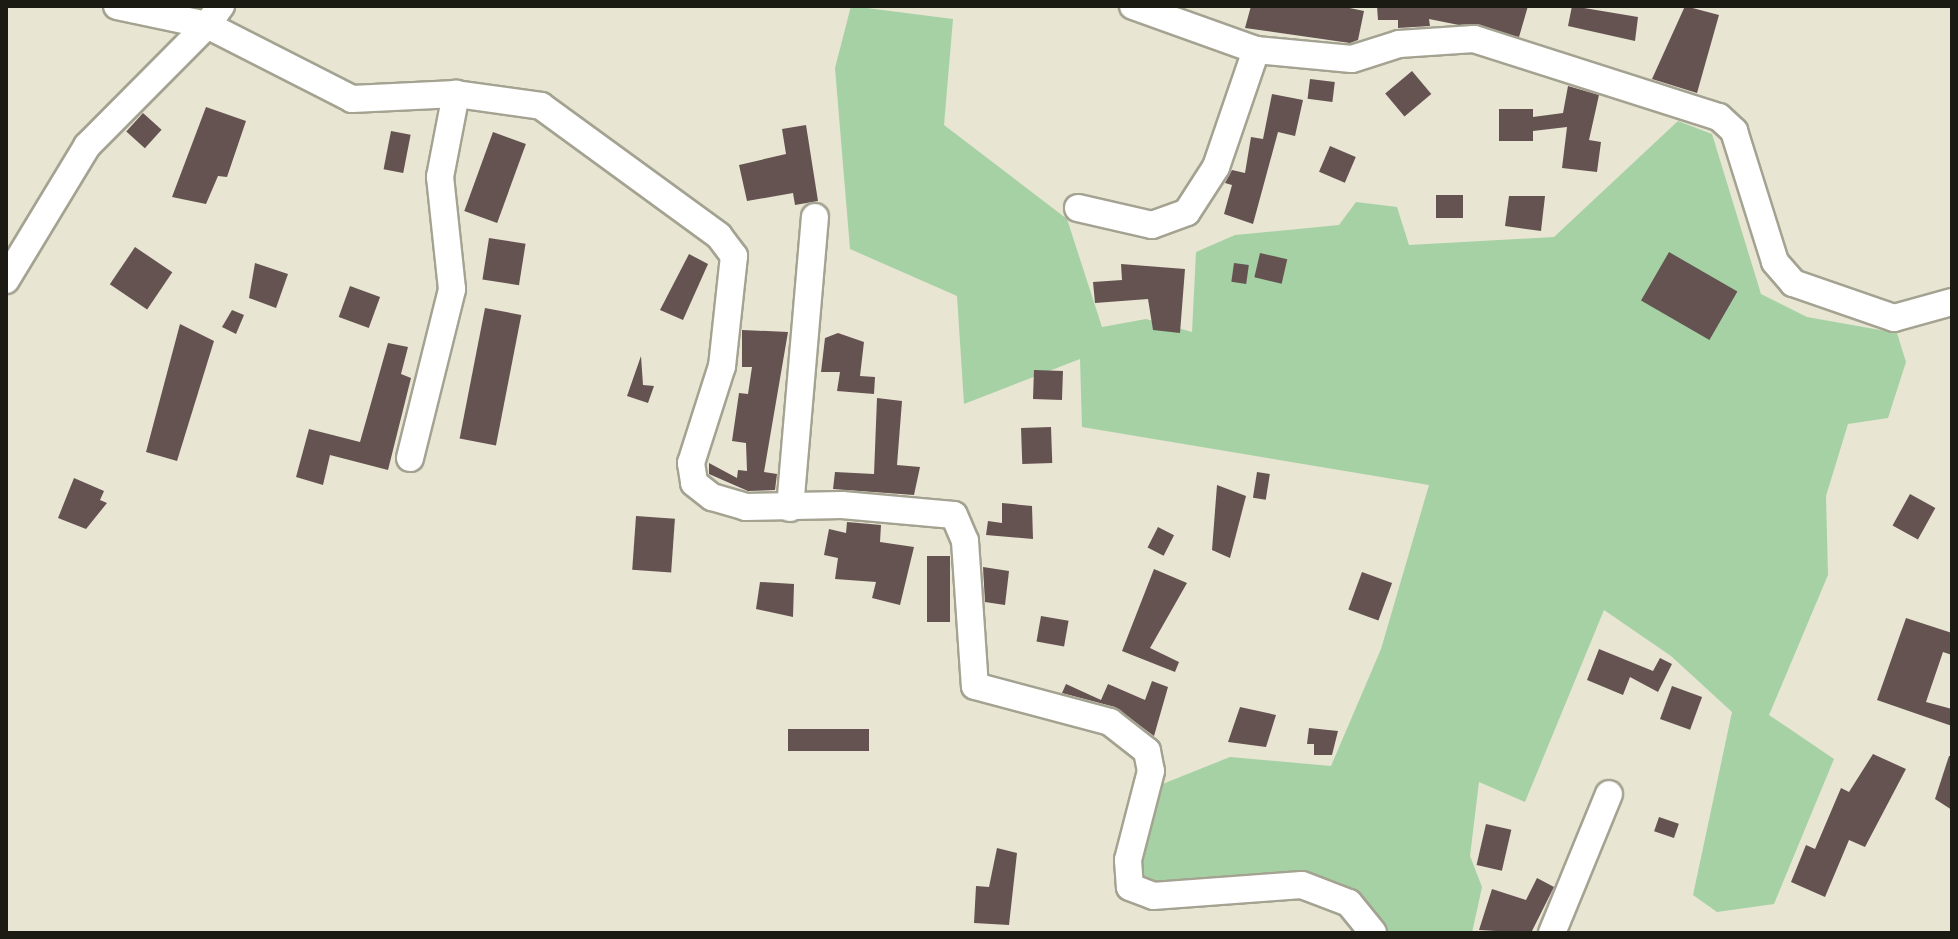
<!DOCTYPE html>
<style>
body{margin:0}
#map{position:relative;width:1958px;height:939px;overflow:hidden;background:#e8e5d3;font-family:Mulish,sans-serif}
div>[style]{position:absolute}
.green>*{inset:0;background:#a6d1a5}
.building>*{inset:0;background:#655352;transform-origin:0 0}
.roads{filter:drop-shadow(2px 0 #a4a291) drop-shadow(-2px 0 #a4a291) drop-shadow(0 2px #a4a291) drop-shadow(0 -2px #a4a291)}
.minor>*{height:26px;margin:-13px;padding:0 13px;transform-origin:13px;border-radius:13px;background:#fff}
span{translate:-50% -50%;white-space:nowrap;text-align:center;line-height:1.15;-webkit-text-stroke:8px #f5f2e0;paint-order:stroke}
.frame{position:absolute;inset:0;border:8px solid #1b1a13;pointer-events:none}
</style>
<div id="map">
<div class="green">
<div style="clip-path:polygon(851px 6px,953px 19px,944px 125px,1067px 219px,1102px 327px,1146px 319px,1192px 332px,1196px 252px,1235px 235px,1339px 225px,1356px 202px,1397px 207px,1409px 245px,1554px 237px,1678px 121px,1712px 134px,1761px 294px,1807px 317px,1897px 333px,1906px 362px,1888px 418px,1848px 424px,1826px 496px,1828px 575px,1769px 715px,1834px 759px,1774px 904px,1717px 912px,1693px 895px,1732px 712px,1671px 656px,1604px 610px,1525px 802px,1479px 782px,1470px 856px,1482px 887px,1472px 933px,1375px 933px,1302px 885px,1141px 895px,1128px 860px,1160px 785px,1230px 757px,1331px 766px,1381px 649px,1429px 485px,1082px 427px,1080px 359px,964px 404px,957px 296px,850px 249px,835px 68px)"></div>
</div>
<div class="building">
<div style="clip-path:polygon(1251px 6px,1340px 6px,1364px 11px,1358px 40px,1350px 43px,1245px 28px)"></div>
<div style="clip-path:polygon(1377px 6px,1528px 6px,1519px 37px,1429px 19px,1430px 26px,1398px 28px,1398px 20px,1378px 20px)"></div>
<div style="clip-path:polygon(1572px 6px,1638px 17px,1635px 41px,1568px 26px)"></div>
<div style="clip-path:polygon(1685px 6px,1719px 15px,1697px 93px,1652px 79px)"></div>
<div style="left:1412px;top:71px;width:30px;height:35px;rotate:50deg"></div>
<div style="left:1310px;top:79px;width:25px;height:20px;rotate:7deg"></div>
<div style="clip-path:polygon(1568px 86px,1599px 95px,1589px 140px,1601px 142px,1597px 172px,1562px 168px,1567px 127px,1533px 131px,1533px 141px,1499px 141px,1499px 109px,1533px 109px,1533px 117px,1563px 113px)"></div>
<div style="clip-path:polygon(1272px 94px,1303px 100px,1295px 136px,1278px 132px,1253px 224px,1224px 214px,1232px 185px,1225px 183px,1232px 170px,1245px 173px,1251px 137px,1263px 139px)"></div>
<div style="clip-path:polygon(206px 107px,246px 121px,227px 177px,218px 176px,206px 204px,172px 197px)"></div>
<div style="left:143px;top:113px;width:25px;height:25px;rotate:42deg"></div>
<div style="clip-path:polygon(806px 125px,818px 201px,795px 205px,793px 193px,747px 201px,739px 165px,786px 154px,782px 129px)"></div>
<div style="left:391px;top:131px;width:20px;height:39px;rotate:11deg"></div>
<div style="left:493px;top:132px;width:35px;height:84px;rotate:20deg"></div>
<div style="left:1330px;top:146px;width:28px;height:28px;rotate:23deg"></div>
<div style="left:1436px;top:195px;width:27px;height:23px"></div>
<div style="clip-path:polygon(1509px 196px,1545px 196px,1541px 231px,1505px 226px)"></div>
<div style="left:489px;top:238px;width:37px;height:42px;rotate:9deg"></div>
<div style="left:135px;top:247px;width:45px;height:45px;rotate:34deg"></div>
<div style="left:1669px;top:252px;width:79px;height:56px;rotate:30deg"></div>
<div style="left:1260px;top:253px;width:28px;height:25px;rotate:13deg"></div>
<div style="clip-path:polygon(689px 254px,708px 264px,683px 320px,660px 310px)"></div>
<div style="clip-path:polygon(255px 263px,288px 274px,276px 308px,249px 298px)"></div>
<div style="left:1234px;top:263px;width:15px;height:19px;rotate:8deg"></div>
<div style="clip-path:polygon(1121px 264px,1185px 269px,1180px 333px,1153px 330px,1148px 299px,1095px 303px,1093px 282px,1122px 280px)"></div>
<div style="left:350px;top:286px;width:32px;height:33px;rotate:20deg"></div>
<div style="left:485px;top:308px;width:37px;height:133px;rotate:11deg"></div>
<div style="clip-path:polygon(232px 310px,244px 315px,236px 334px,222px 327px)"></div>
<div style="clip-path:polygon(180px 324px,214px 341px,177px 461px,146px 452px)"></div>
<div style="clip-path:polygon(742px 330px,788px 332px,764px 472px,777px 474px,775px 490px,748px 491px,709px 474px,709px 463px,737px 478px,738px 470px,747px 471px,746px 443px,732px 441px,739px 393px,748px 394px,752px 367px,742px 367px)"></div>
<div style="clip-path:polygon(838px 333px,864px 342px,860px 376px,875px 377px,874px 394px,837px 391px,840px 372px,821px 372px,825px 338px)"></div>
<div style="clip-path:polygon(388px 343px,408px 347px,401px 374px,411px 378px,388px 470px,330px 455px,323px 485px,296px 477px,309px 429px,360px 442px)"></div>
<div style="clip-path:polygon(641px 356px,643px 385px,654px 386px,648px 403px,627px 396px)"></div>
<div style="left:1034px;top:370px;width:29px;height:29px;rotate:2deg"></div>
<div style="clip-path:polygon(877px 398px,902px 401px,897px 465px,920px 467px,914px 495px,833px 489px,835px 472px,874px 474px)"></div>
<div style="left:1051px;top:427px;width:36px;height:30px;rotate:88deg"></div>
<div style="left:1257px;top:472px;width:13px;height:26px;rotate:9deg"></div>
<div style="clip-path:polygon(74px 478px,104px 491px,100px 500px,107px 503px,86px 529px,58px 518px)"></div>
<div style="clip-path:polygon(1217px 485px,1246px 496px,1230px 558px,1212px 550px)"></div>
<div style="left:1910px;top:494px;width:29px;height:36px;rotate:29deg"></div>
<div style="clip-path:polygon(1002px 503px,1032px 506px,1033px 539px,986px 535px,988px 521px,1002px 523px)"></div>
<div style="left:636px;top:516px;width:39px;height:54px;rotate:4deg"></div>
<div style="clip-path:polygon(847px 522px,881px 525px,880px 542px,914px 547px,900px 605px,872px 598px,876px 582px,835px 579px,838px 558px,824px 555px,829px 529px,846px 533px)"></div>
<div style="left:1158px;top:527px;width:18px;height:23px;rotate:27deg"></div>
<div style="left:927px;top:556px;width:23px;height:66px"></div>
<div style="clip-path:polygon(983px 567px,1009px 571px,1005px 605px,985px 602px)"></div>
<div style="clip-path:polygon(1154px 569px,1187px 583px,1150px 648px,1179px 662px,1175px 672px,1122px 651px)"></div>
<div style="left:1362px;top:572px;width:32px;height:40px;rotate:20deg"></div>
<div style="clip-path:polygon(760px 582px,794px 584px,793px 617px,756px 609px)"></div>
<div style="left:1041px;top:616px;width:28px;height:26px;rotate:10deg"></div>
<div style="clip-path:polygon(1906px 618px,1952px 633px,1952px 655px,1943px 652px,1926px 702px,1952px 709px,1952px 726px,1877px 700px)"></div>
<div style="clip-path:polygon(1599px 649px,1653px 671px,1660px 658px,1672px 664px,1658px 692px,1630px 677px,1623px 695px,1587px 680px)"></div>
<div style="clip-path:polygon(1152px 681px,1168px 687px,1154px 736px,1115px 707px,1062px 693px,1066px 684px,1101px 700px,1108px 684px,1145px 700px)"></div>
<div style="left:1672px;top:686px;width:32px;height:35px;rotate:20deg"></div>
<div style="clip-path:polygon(1240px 707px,1276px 715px,1266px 747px,1228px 742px)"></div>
<div style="clip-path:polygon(1309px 728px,1338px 731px,1332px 755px,1314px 755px,1314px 744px,1307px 744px)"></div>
<div style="left:788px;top:729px;width:81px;height:22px"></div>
<div style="clip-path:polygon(1873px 754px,1906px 769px,1865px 847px,1849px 840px,1825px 897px,1791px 882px,1806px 845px,1815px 849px,1841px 788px,1849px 792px)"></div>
<div style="clip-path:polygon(1949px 756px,1952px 756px,1952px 810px,1935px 799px)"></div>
<div style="left:1659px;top:817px;width:21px;height:15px;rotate:19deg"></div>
<div style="left:1486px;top:824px;width:26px;height:42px;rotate:13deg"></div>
<div style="clip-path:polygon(997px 848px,1017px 853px,1009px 925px,974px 923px,976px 886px,989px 887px)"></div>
<div style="clip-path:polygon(1537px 878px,1554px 887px,1531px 933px,1479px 930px,1492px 889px,1526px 900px)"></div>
</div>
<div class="roads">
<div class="minor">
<div style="left:117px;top:6px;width:92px;rotate:11.9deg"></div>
<div style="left:207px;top:25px;width:24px;rotate:-54deg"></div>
<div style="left:1133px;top:6px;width:131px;rotate:19.7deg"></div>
<div style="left:1078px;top:208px;width:76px;rotate:12.9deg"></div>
<div style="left:1152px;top:225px;width:37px;rotate:-20deg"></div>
<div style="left:1187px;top:212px;width:54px;rotate:-57.2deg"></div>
<div style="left:1216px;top:167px;width:124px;rotate:-71.1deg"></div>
<div style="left:1256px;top:50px;width:96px;rotate:5.4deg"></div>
<div style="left:1352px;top:59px;width:49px;rotate:-17.7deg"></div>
<div style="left:1399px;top:44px;width:75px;rotate:-3.8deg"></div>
<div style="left:1474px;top:39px;width:257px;rotate:17.7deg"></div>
<div style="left:1719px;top:117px;width:21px;rotate:43deg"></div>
<div style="left:1734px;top:131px;width:137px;rotate:72.6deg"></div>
<div style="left:1775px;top:262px;width:28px;rotate:49deg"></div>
<div style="left:1793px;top:283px;width:107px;rotate:19.1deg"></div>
<div style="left:1894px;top:318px;width:60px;rotate:-15.4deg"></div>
<div style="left:6px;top:280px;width:157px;rotate:-58.8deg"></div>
<div style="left:87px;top:146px;width:170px;rotate:-45.2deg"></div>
<div style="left:207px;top:25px;width:163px;rotate:27deg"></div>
<div style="left:352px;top:99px;width:104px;rotate:-2.8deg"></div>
<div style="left:456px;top:94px;width:86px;rotate:8deg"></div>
<div style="left:541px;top:106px;width:220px;rotate:36.1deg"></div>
<div style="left:719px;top:236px;width:25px;rotate:53deg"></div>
<div style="left:734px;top:256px;width:111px;rotate:96.2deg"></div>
<div style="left:722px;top:366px;width:102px;rotate:107.7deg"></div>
<div style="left:691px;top:463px;width:20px;rotate:81deg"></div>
<div style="left:694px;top:483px;width:23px;rotate:38deg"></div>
<div style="left:712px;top:497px;width:35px;rotate:16deg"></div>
<div style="left:746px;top:507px;width:96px;rotate:-1.2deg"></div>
<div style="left:842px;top:505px;width:112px;rotate:5.1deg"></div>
<div style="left:954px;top:515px;width:28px;rotate:67deg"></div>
<div style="left:965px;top:541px;width:145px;rotate:86.1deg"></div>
<div style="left:975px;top:686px;width:140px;rotate:14.9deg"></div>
<div style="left:1110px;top:722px;width:47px;rotate:38.1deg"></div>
<div style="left:1147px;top:751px;width:20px;rotate:79deg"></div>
<div style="left:1151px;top:771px;width:92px;rotate:104.5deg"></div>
<div style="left:1128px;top:860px;width:27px;rotate:86deg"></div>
<div style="left:1130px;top:887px;width:25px;rotate:21deg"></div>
<div style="left:1153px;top:896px;width:149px;rotate:-4.2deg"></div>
<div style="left:1302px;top:885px;width:50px;rotate:21deg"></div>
<div style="left:1349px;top:903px;width:38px;rotate:51deg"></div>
<div style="left:410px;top:458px;width:174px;rotate:-76deg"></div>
<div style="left:452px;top:289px;width:113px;rotate:-96.1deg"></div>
<div style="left:440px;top:177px;width:85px;rotate:-79.1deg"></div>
<div style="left:790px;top:508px;width:292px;rotate:-85.1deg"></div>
<div style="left:1552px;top:933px;width:150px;rotate:-67.7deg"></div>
</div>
</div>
<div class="frame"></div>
</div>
